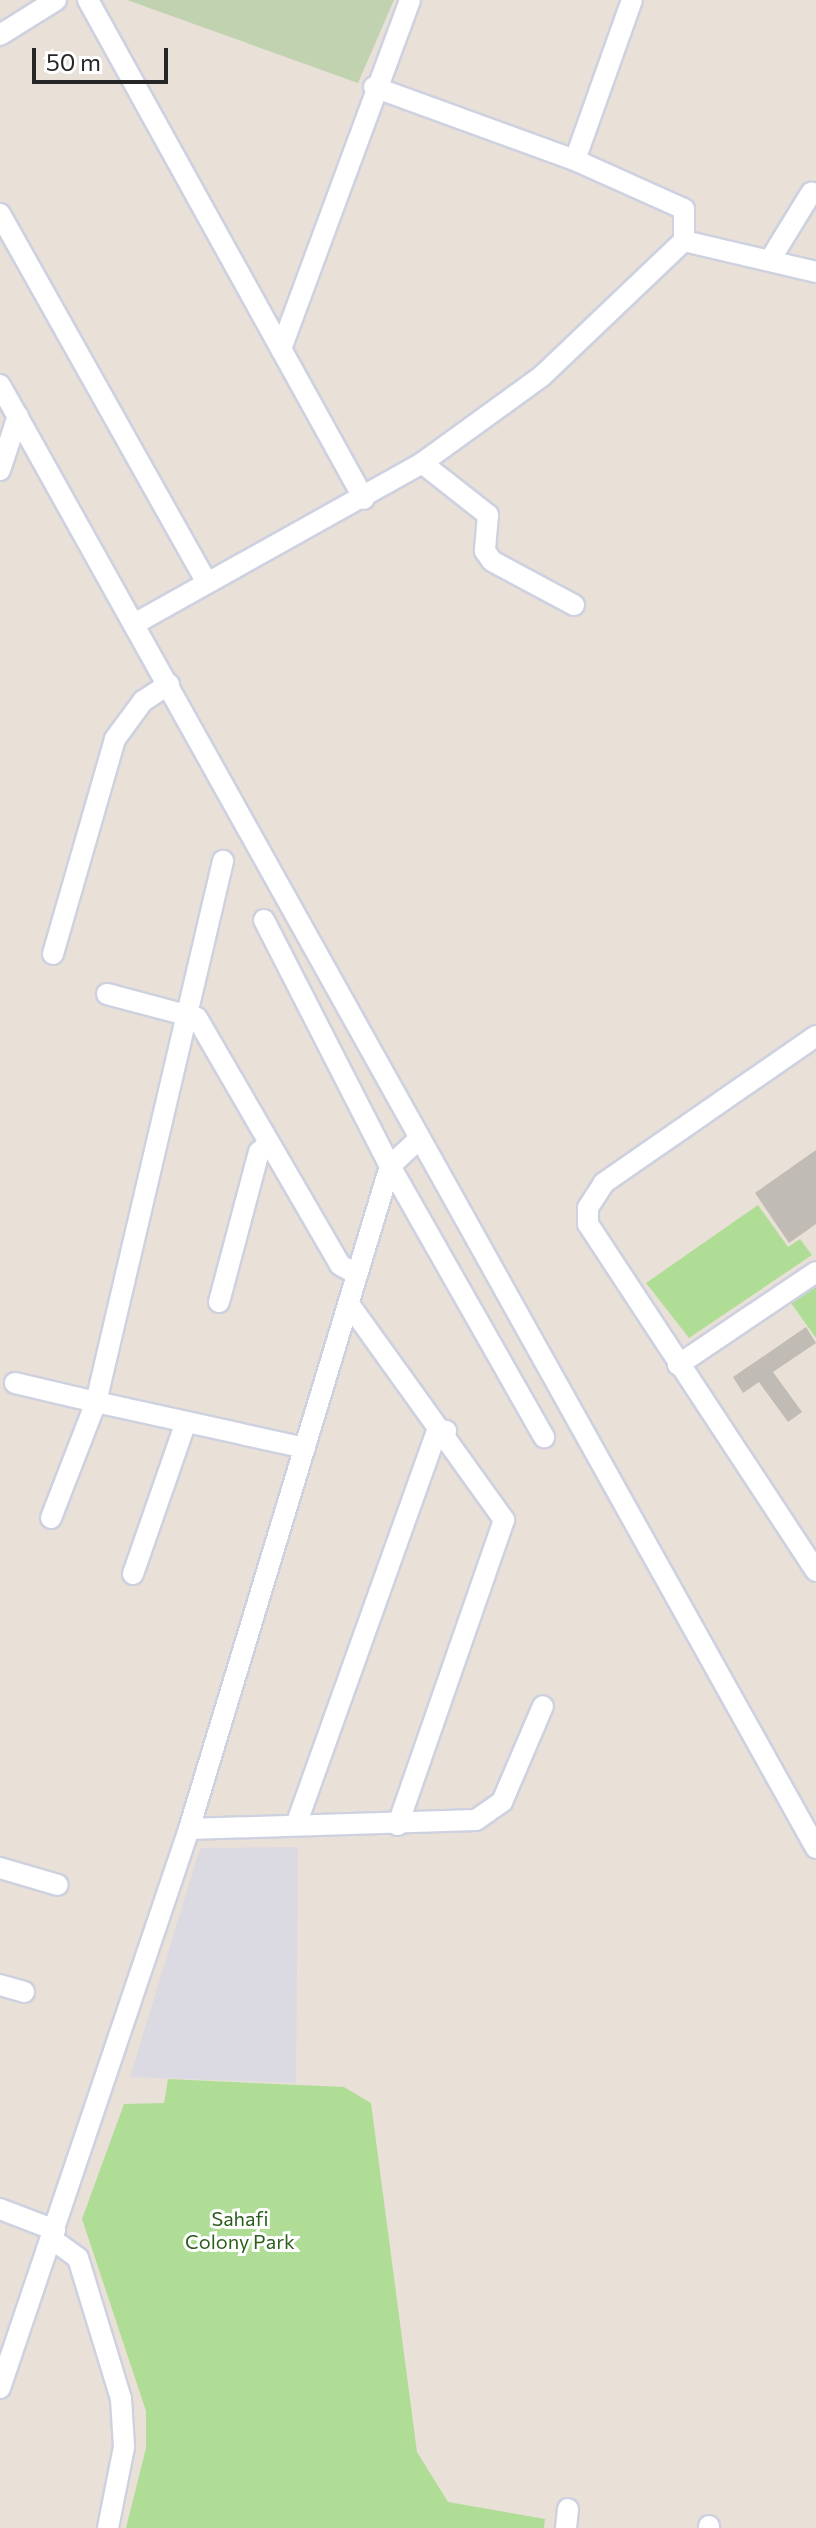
<!DOCTYPE html>
<style>
body{margin:0}
#map{position:relative;width:816px;height:2528px;overflow:hidden;background:#e9e1d8;font-family:Commissioner,sans-serif}
div>[style]{position:absolute}
.industrial>*{inset:0;background:#dbd9e1}
.green>*{inset:0;background:#b0dd96}
.cemetery>*{inset:0;background:#c1d2b0}
.building>*{inset:0;background:#c1bbb5}
.roads{filter:drop-shadow(2px 0 #ced1df) drop-shadow(-2px 0 #ced1df) drop-shadow(0 2px #ced1df) drop-shadow(0 -2px #ced1df)}
.minor>*{height:20px;margin:-10px;padding:0 10px;transform-origin:10px;border-radius:10px;background:#fff}
span{translate:-50% -50%;white-space:nowrap;text-align:center;line-height:1.15;-webkit-text-stroke:6px #fff;paint-order:stroke}
.park-label{font-size:20px;color:#2b5e1c}
.scale{position:absolute;left:32px;top:48px;width:136px;height:36px;box-sizing:border-box;border:4px solid #262626;border-top:0;padding-left:10px;font-size:24px;line-height:28px;white-space:nowrap;color:#262626;-webkit-text-stroke:6px #fff;paint-order:stroke}
</style>
<div id="map">
<div class="industrial">
<div style="clip-path:polygon(298px 1847px,296px 2083px,130px 2077px,200px 1848px)"></div>
</div>
<div class="green">
<div style="clip-path:polygon(758px 1205px,788px 1247px,800px 1239px,812px 1255px,689px 1338px,646px 1283px)"></div>
<div style="clip-path:polygon(816px 1285px,816px 1338px,791px 1303px)"></div>
<div style="clip-path:polygon(168px 2079px,344px 2087px,371px 2103px,417px 2452px,448px 2502px,545px 2519px,544px 2528px,126px 2528px,146px 2448px,146px 2411px,82px 2219px,124px 2104px,164px 2103px)"></div>
</div>
<div class="cemetery">
<div style="clip-path:polygon(127px 0,394px 0,358px 83px)"></div>
</div>
<div class="building">
<div style="clip-path:polygon(816px 1150px,816px 1224px,789px 1243px,755px 1193px)"></div>
<div style="clip-path:polygon(806px 1327px,816px 1343px,773px 1372px,802px 1412px,788px 1422px,759px 1382px,743px 1393px,733px 1377px)"></div>
</div>
<div class="roads">
<div class="minor">
<div style="left:88px;top:0;width:570px;rotate:61.05deg"></div>
<div style="left:0;top:35px;width:66px;rotate:-32deg"></div>
<div style="left:374px;top:87px;width:214px;rotate:20deg"></div>
<div style="left:0;top:214px;width:423px;rotate:60.7deg"></div>
<div style="left:684px;top:241px;width:136px;rotate:13.2deg"></div>
<div style="left:770px;top:260px;width:79px;rotate:-58.5deg"></div>
<div style="left:281px;top:349px;width:372px;rotate:-69.7deg"></div>
<div style="left:0;top:385px;width:1675px;rotate:60.85deg"></div>
<div style="left:422px;top:463px;width:84px;rotate:38.2deg"></div>
<div style="left:488px;top:515px;width:36px;rotate:95deg"></div>
<div style="left:485px;top:551px;width:12px;rotate:55deg"></div>
<div style="left:492px;top:561px;width:93px;rotate:28.2deg"></div>
<div style="left:0;top:470px;width:57px;rotate:-71.6deg"></div>
<div style="left:136px;top:623px;width:328px;rotate:-29.2deg"></div>
<div style="left:422px;top:463px;width:148px;rotate:-35.9deg"></div>
<div style="left:542px;top:376px;width:196px;rotate:-43.6deg"></div>
<div style="left:684px;top:241px;width:32px;rotate:-90deg"></div>
<div style="left:684px;top:209px;width:120px;rotate:-155.8deg"></div>
<div style="left:575px;top:160px;width:170px;rotate:-70.4deg"></div>
<div style="left:264px;top:920px;width:276px;rotate:62.9deg"></div>
<div style="left:390px;top:1166px;width:312px;rotate:60.4deg"></div>
<div style="left:53px;top:954px;width:224px;rotate:-73.9deg"></div>
<div style="left:115px;top:739px;width:47px;rotate:-53.6deg"></div>
<div style="left:143px;top:701px;width:31px;rotate:-33deg"></div>
<div style="left:107px;top:994px;width:93px;rotate:14.9deg"></div>
<div style="left:197px;top:1018px;width:285px;rotate:59.9deg"></div>
<div style="left:340px;top:1265px;width:19px;rotate:28deg"></div>
<div style="left:816px;top:1036px;width:258px;rotate:145.3deg"></div>
<div style="left:604px;top:1183px;width:30px;rotate:123deg"></div>
<div style="left:588px;top:1208px;width:16px;rotate:90deg"></div>
<div style="left:588px;top:1224px;width:415px;rotate:56.7deg"></div>
<div style="left:219px;top:1302px;width:155px;rotate:-75.1deg"></div>
<div style="left:259px;top:1152px;width:13px;rotate:-39deg"></div>
<div style="left:349px;top:1304px;width:266px;rotate:54.3deg"></div>
<div style="left:504px;top:1520px;width:323px;rotate:109.2deg"></div>
<div style="left:678px;top:1365px;width:166px;rotate:-34deg"></div>
<div style="left:15px;top:1383px;width:83px;rotate:13.2deg"></div>
<div style="left:96px;top:1402px;width:556px;rotate:-76.79deg"></div>
<div style="left:51px;top:1518px;width:124px;rotate:-68.8deg"></div>
<div style="left:96px;top:1402px;width:214px;rotate:12.4deg"></div>
<div style="left:133px;top:1574px;width:158px;rotate:-70.8deg"></div>
<div style="left:296px;top:1825px;width:414px;rotate:-70.3deg"></div>
<div style="left:436px;top:1435px;width:11px;rotate:-22deg"></div>
<div style="left:189px;top:1829px;width:287px;rotate:-1.8deg"></div>
<div style="left:476px;top:1820px;width:32px;rotate:-35deg"></div>
<div style="left:502px;top:1802px;width:104px;rotate:-66.9deg"></div>
<div style="left:0;top:1868px;width:60px;rotate:16.3deg"></div>
<div style="left:0;top:1985px;width:25px;rotate:16deg"></div>
<div style="left:0;top:2209px;width:59px;rotate:20.9deg"></div>
<div style="left:52px;top:2239px;width:32px;rotate:36deg"></div>
<div style="left:78px;top:2258px;width:147px;rotate:73deg"></div>
<div style="left:121px;top:2399px;width:48px;rotate:86.4deg"></div>
<div style="left:124px;top:2447px;width:83px;rotate:101.2deg"></div>
<div style="left:0;top:2388px;width:590px;rotate:-71.32deg"></div>
<div style="left:189px;top:1829px;width:693px;rotate:-73.13deg"></div>
<div style="left:390px;top:1166px;width:37px;rotate:-43deg"></div>
<div style="left:566px;top:2528px;width:19px;rotate:-84deg"></div>
<div style="left:709px;top:2528px;width:2px;rotate:-90deg"></div>
</div>
</div>
<div class="park-label">
<span style="left:240px;top:2230px">Sahafi<br>Colony Park</span>
</div>
<div class="scale">50 m</div>
</div>
